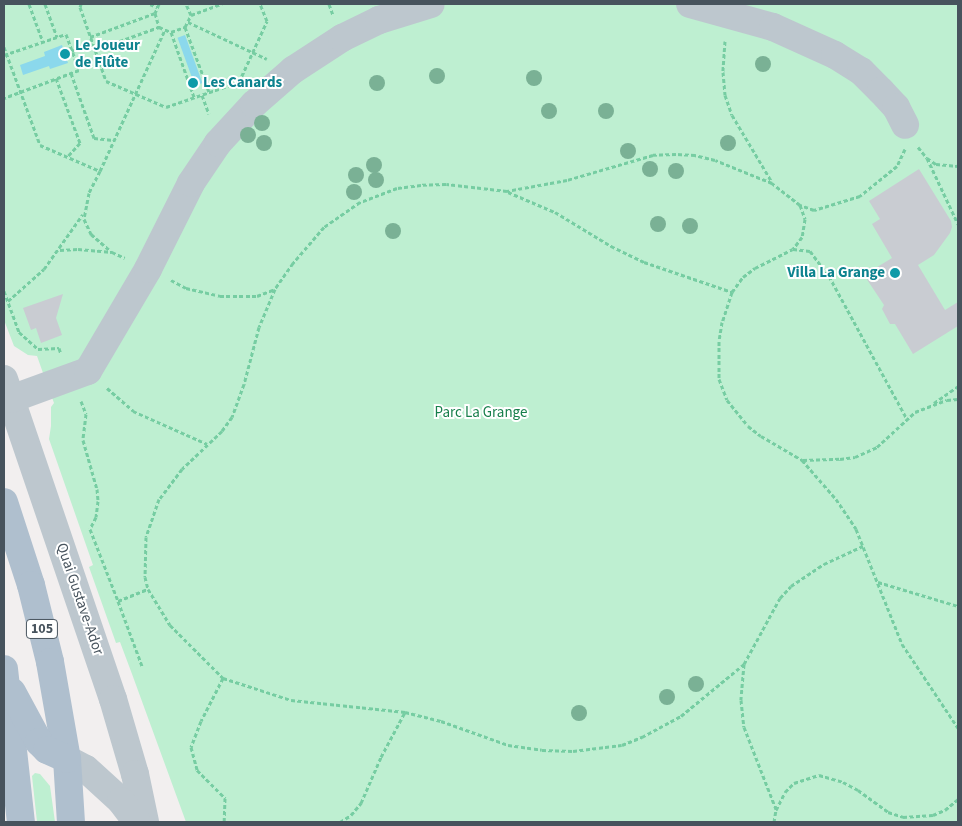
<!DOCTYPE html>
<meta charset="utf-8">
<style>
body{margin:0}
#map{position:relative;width:962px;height:826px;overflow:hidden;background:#f2efef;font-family:"Source Sans 3",sans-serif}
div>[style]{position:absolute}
.green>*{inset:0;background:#beefd1}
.water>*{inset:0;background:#8bd8ec;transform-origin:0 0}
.building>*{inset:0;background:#c9ccd2}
.path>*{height:3px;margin-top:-1.5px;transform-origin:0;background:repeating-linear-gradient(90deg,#76cda2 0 4px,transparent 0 6.5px)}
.minor>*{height:28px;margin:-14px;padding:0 14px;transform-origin:14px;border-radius:14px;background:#bdc7ce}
.major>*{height:28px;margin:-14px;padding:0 14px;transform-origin:14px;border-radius:14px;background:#afbfce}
.trees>*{width:16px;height:16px;margin:-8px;border-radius:50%;background:#7ab195}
.dots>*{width:14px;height:14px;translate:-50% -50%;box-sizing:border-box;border:2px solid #fff;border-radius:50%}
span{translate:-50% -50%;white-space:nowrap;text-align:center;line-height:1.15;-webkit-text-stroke:4px #fff;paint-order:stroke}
.shield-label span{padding:1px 4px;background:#fff;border:1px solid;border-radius:4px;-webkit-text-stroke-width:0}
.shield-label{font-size:14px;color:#47535d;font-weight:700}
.culture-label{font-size:15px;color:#0d838f;font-weight:700}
.left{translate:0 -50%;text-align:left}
.right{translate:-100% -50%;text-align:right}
.park-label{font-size:15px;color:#177f4b}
.street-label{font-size:15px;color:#47535d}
.frame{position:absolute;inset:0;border:5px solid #47535d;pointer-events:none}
</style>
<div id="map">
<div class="green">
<div style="clip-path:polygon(4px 4px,958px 4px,958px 822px,186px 822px,132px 674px,120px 642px,116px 643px,89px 567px,93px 565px,49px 439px,51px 426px,51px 407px,54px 403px,48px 387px,37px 356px,28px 355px,14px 346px,4px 320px)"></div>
<div style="clip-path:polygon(35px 773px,40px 774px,50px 786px,55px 822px,37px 822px,32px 776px)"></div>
</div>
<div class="water">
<div style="left:185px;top:35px;width:51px;height:8px;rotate:70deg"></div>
<div style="clip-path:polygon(62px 45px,68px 63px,50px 69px,49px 66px,23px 75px,20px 65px,45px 56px,44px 52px)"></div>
</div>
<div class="building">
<div style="clip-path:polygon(919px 169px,951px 221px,952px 227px,950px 233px,934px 255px,918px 265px,945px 310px,958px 302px,958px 326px,913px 354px,895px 324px,890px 324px,882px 309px,884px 305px,864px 275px,892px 258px,872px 224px,880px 219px,869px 201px)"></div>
<div style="clip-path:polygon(63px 294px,56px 318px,62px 335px,41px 343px,36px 328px,31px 330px,23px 308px)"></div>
</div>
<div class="path">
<div style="left:29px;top:4px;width:40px;rotate:69.8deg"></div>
<div style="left:45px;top:4px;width:35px;rotate:70deg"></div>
<div style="left:81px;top:4px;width:3px;rotate:108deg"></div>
<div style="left:80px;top:7px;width:78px;rotate:70.6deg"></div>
<div style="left:106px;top:81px;width:65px;rotate:23.4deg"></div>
<div style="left:166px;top:107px;width:77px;rotate:-18.9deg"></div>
<div style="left:239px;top:82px;width:67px;rotate:-65.3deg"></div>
<div style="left:267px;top:21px;width:18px;rotate:-112deg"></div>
<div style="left:150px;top:4px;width:8px;rotate:23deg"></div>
<div style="left:159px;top:4px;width:10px;rotate:114deg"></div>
<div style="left:155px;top:13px;width:15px;rotate:74deg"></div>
<div style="left:159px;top:27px;width:13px;rotate:23deg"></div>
<div style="left:171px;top:32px;width:69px;rotate:70.5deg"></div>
<div style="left:329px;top:4px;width:12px;rotate:70deg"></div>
<div style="left:191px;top:15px;width:33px;rotate:-20deg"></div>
<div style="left:188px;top:22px;width:87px;rotate:25.1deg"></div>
<div style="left:185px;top:27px;width:69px;rotate:69.7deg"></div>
<div style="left:171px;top:32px;width:15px;rotate:-20deg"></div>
<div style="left:185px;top:27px;width:13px;rotate:-63deg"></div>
<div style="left:191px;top:15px;width:12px;rotate:-114deg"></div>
<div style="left:90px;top:37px;width:69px;rotate:-20.3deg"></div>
<div style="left:725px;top:41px;width:31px;rotate:94deg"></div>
<div style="left:723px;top:72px;width:23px;rotate:85deg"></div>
<div style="left:725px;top:95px;width:21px;rotate:71deg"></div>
<div style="left:732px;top:115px;width:78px;rotate:59.2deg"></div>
<div style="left:4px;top:47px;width:104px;rotate:69.8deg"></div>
<div style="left:40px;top:145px;width:65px;rotate:23.4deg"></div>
<div style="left:100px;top:171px;width:25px;rotate:117deg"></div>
<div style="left:89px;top:193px;width:26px;rotate:101deg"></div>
<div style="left:84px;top:219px;width:17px;rotate:65deg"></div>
<div style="left:91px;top:234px;width:28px;rotate:41deg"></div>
<div style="left:112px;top:252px;width:14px;rotate:25deg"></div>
<div style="left:95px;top:50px;width:68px;rotate:-19.8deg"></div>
<div style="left:72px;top:51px;width:22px;rotate:-18deg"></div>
<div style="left:4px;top:55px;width:65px;rotate:-18.7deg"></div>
<div style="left:66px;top:34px;width:38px;rotate:70deg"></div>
<div style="left:79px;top:70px;width:80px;rotate:159.5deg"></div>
<div style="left:71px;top:73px;width:69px;rotate:70.5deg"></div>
<div style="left:94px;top:138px;width:19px;rotate:6deg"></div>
<div style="left:56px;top:78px;width:69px;rotate:69.7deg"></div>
<div style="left:80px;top:143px;width:18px;rotate:133deg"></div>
<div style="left:202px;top:95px;width:20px;rotate:70deg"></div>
<div style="left:918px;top:147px;width:14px;rotate:51deg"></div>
<div style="left:927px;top:158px;width:11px;rotate:34deg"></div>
<div style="left:936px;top:164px;width:22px;rotate:5deg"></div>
<div style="left:905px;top:149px;width:19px;rotate:115deg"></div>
<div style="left:897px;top:166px;width:48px;rotate:141deg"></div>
<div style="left:860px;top:196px;width:48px;rotate:163.1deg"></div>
<div style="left:814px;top:210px;width:15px;rotate:-160deg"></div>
<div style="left:800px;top:205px;width:15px;rotate:70deg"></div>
<div style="left:805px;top:219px;width:18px;rotate:99deg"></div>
<div style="left:802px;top:237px;width:15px;rotate:127deg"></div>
<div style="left:793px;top:249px;width:17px;rotate:7deg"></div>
<div style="left:810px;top:251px;width:31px;rotate:53deg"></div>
<div style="left:829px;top:276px;width:163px;rotate:61.4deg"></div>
<div style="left:927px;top:158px;width:73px;rotate:64.8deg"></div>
<div style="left:100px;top:171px;width:155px;rotate:-65.3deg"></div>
<div style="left:508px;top:192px;width:51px;rotate:23.1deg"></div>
<div style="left:555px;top:212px;width:66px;rotate:31.3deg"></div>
<div style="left:611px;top:246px;width:37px;rotate:26deg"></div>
<div style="left:644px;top:262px;width:93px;rotate:18.8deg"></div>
<div style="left:732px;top:292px;width:32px;rotate:108deg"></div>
<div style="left:722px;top:322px;width:19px;rotate:99deg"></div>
<div style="left:719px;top:341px;width:38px;rotate:90deg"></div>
<div style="left:719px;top:379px;width:22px;rotate:69deg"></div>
<div style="left:727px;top:400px;width:33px;rotate:51deg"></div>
<div style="left:748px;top:426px;width:16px;rotate:38deg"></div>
<div style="left:761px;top:436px;width:48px;rotate:30.3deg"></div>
<div style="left:802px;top:460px;width:52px;rotate:48.9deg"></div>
<div style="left:836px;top:499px;width:36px;rotate:56deg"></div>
<div style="left:856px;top:529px;width:124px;rotate:68.2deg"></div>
<div style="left:902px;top:644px;width:101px;rotate:56.3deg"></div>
<div style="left:800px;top:205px;width:36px;rotate:-142deg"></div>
<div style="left:772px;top:183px;width:61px;rotate:-158deg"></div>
<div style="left:715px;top:160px;width:21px;rotate:-166deg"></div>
<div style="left:695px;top:155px;width:19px;rotate:-177deg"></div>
<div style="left:676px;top:154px;width:23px;rotate:178deg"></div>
<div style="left:653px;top:155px;width:90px;rotate:163.8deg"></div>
<div style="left:567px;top:180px;width:61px;rotate:169.6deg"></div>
<div style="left:507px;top:191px;width:61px;rotate:-173.5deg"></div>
<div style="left:446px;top:184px;width:25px;rotate:178deg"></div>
<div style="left:421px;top:185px;width:24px;rotate:173deg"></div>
<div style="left:397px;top:188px;width:40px;rotate:159deg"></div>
<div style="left:360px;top:202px;width:44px;rotate:145.2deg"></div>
<div style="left:324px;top:227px;width:48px;rotate:130.7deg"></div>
<div style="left:293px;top:263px;width:32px;rotate:125deg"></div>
<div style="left:275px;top:289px;width:41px;rotate:112.8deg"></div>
<div style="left:259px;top:327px;width:59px;rotate:104.7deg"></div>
<div style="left:244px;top:384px;width:35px;rotate:110deg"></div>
<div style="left:232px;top:417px;width:17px;rotate:126deg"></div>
<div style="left:222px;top:431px;width:55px;rotate:136.5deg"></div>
<div style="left:182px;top:469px;width:38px;rotate:127deg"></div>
<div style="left:159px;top:499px;width:40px;rotate:108.9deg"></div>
<div style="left:146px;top:537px;width:40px;rotate:91.4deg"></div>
<div style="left:145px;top:577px;width:12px;rotate:76deg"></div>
<div style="left:148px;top:589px;width:42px;rotate:58.6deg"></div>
<div style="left:170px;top:625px;width:75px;rotate:45deg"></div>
<div style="left:223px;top:678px;width:71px;rotate:17.9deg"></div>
<div style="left:291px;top:700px;width:115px;rotate:6deg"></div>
<div style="left:405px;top:712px;width:37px;rotate:14deg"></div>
<div style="left:441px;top:721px;width:71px;rotate:19.7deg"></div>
<div style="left:508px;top:745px;width:34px;rotate:8deg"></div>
<div style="left:542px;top:750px;width:31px;rotate:2deg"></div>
<div style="left:573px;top:751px;width:49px;rotate:-7deg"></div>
<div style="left:622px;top:745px;width:22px;rotate:-22deg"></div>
<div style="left:642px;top:737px;width:44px;rotate:-28.3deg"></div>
<div style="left:681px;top:716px;width:82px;rotate:-39.5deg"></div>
<div style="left:744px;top:664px;width:75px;rotate:-61.4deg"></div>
<div style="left:780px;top:598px;width:16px;rotate:-47deg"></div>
<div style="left:791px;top:586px;width:40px;rotate:-34deg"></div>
<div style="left:824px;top:564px;width:43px;rotate:-24.8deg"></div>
<div style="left:60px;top:250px;width:18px;rotate:-3deg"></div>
<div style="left:78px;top:249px;width:34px;rotate:5deg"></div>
<div style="left:171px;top:280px;width:17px;rotate:28deg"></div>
<div style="left:186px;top:288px;width:35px;rotate:13deg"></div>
<div style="left:220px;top:296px;width:37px"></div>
<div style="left:257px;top:296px;width:19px;rotate:-21deg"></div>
<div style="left:4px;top:291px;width:44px;rotate:69.9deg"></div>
<div style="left:19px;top:332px;width:25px;rotate:42deg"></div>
<div style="left:38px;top:349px;width:21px;rotate:-3deg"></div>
<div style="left:59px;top:348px;width:6px;rotate:72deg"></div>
<div style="left:732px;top:292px;width:19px;rotate:-54deg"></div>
<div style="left:743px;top:277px;width:15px;rotate:-37deg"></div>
<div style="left:755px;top:268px;width:42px;rotate:-26.6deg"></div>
<div style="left:8px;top:301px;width:48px;rotate:-41.6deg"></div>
<div style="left:44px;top:269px;width:67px;rotate:-54.7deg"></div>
<div style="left:107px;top:388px;width:35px;rotate:41deg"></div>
<div style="left:133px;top:411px;width:81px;rotate:24deg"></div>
<div style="left:81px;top:401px;width:14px;rotate:69deg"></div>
<div style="left:86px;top:414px;width:26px;rotate:97deg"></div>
<div style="left:83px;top:440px;width:51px;rotate:74.1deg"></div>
<div style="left:97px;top:489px;width:12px;rotate:85deg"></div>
<div style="left:98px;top:501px;width:16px;rotate:97deg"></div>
<div style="left:96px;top:517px;width:13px;rotate:117deg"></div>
<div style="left:90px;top:529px;width:77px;rotate:68.7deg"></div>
<div style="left:118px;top:601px;width:32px;rotate:-22deg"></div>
<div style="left:934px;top:403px;width:29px;rotate:-35deg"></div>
<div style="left:803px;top:460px;width:37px;rotate:-2deg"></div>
<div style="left:840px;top:459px;width:15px;rotate:-8deg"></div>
<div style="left:855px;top:457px;width:24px;rotate:-24deg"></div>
<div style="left:877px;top:447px;width:52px;rotate:-42.6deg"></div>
<div style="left:915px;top:412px;width:34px;rotate:-21deg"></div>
<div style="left:947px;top:400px;width:11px;rotate:-5deg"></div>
<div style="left:878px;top:582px;width:84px;rotate:16.7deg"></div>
<div style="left:118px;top:601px;width:69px;rotate:69.7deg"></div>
<div style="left:744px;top:664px;width:36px;rotate:95deg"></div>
<div style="left:741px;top:700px;width:27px;rotate:84deg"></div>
<div style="left:744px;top:727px;width:88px;rotate:68.7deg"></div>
<div style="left:223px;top:678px;width:48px;rotate:117.1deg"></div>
<div style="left:201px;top:721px;width:28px;rotate:111deg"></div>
<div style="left:191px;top:747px;width:24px;rotate:75deg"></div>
<div style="left:197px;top:770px;width:40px;rotate:45deg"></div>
<div style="left:225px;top:798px;width:24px;rotate:92deg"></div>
<div style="left:340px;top:822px;width:13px;rotate:-32deg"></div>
<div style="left:351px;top:815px;width:16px;rotate:-50deg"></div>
<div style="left:361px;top:803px;width:50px;rotate:-66.5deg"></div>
<div style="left:381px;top:757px;width:51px;rotate:-61.9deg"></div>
<div style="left:774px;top:822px;width:12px;rotate:-81deg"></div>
<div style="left:776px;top:810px;width:20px;rotate:-63deg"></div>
<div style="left:785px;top:792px;width:13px;rotate:-45deg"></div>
<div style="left:794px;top:783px;width:26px;rotate:-18deg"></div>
<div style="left:819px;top:775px;width:25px;rotate:16deg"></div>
<div style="left:843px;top:782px;width:17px;rotate:28deg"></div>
<div style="left:858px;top:790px;width:37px;rotate:36deg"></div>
<div style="left:888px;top:812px;width:16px;rotate:18deg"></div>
<div style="left:903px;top:817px;width:30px;rotate:-4deg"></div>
<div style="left:933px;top:815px;width:13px;rotate:-23deg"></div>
<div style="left:945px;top:810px;width:17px;rotate:-40deg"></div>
</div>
<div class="minor">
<div style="left:690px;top:4px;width:86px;rotate:15.5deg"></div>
<div style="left:773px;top:27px;width:68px;rotate:24.3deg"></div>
<div style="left:835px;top:55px;width:31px;rotate:32deg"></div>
<div style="left:861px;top:71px;width:28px;rotate:45deg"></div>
<div style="left:881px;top:91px;width:22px;rotate:47deg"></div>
<div style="left:896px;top:107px;width:20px;rotate:63deg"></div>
<div style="left:4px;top:379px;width:338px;rotate:71.2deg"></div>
<div style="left:113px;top:699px;width:78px;rotate:73.7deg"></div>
<div style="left:135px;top:774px;width:49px;rotate:78.2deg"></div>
<div style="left:11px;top:399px;width:82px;rotate:-20deg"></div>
<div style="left:88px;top:371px;width:118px;rotate:-59.5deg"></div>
<div style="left:148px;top:269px;width:96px;rotate:-63.4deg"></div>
<div style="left:191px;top:183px;width:48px;rotate:-56deg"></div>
<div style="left:218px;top:143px;width:53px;rotate:-47.3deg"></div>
<div style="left:254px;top:104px;width:52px;rotate:-41.1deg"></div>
<div style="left:293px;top:70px;width:59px;rotate:-33.1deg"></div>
<div style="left:342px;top:38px;width:41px;rotate:-25.9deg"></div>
<div style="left:379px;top:20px;width:54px;rotate:-17.1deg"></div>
<div style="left:67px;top:759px;width:21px;rotate:28deg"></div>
<div style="left:86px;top:769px;width:47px;rotate:42.4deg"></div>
<div style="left:121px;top:801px;width:26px;rotate:53deg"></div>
</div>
<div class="major">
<div style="left:4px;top:502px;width:87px;rotate:72deg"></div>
<div style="left:31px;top:585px;width:79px;rotate:76.1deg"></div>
<div style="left:50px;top:662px;width:98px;rotate:80.1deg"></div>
<div style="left:67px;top:759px;width:63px;rotate:86.4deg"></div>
<div style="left:4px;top:669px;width:154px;rotate:83.7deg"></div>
<div style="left:12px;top:692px;width:57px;rotate:61.6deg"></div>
<div style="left:39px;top:742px;width:11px;rotate:45deg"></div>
<div style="left:47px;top:750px;width:22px;rotate:24deg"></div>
</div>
<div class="trees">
<div style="left:763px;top:64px"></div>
<div style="left:437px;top:76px"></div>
<div style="left:534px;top:78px"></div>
<div style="left:377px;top:83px"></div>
<div style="left:549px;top:111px"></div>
<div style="left:606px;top:111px"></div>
<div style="left:262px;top:123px"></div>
<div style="left:248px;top:135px"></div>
<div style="left:264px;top:143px"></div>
<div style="left:728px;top:143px"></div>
<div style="left:628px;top:151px"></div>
<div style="left:374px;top:165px"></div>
<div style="left:650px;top:169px"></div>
<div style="left:676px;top:171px"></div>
<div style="left:356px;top:175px"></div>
<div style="left:376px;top:180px"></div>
<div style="left:354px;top:192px"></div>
<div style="left:658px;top:224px"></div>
<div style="left:690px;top:226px"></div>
<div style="left:393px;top:231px"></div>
<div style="left:696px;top:684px"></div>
<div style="left:667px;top:697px"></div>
<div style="left:579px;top:713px"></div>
</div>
<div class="dots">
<div style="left:65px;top:54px;background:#0f9aa8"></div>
<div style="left:193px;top:83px;background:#0f9aa8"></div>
<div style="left:895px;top:273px;background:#0f9aa8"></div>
</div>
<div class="shield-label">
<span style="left:42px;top:629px">105</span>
</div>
<div class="culture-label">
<span class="left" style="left:75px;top:54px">Le Joueur<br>de Flûte</span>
<span class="left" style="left:203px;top:83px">Les Canards</span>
<span class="right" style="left:885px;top:273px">Villa La Grange</span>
</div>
<div class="park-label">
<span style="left:481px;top:413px">Parc La Grange</span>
</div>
<div class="street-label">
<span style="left:80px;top:599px;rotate:71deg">Quai Gustave-Ador</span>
</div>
<div class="frame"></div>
</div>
